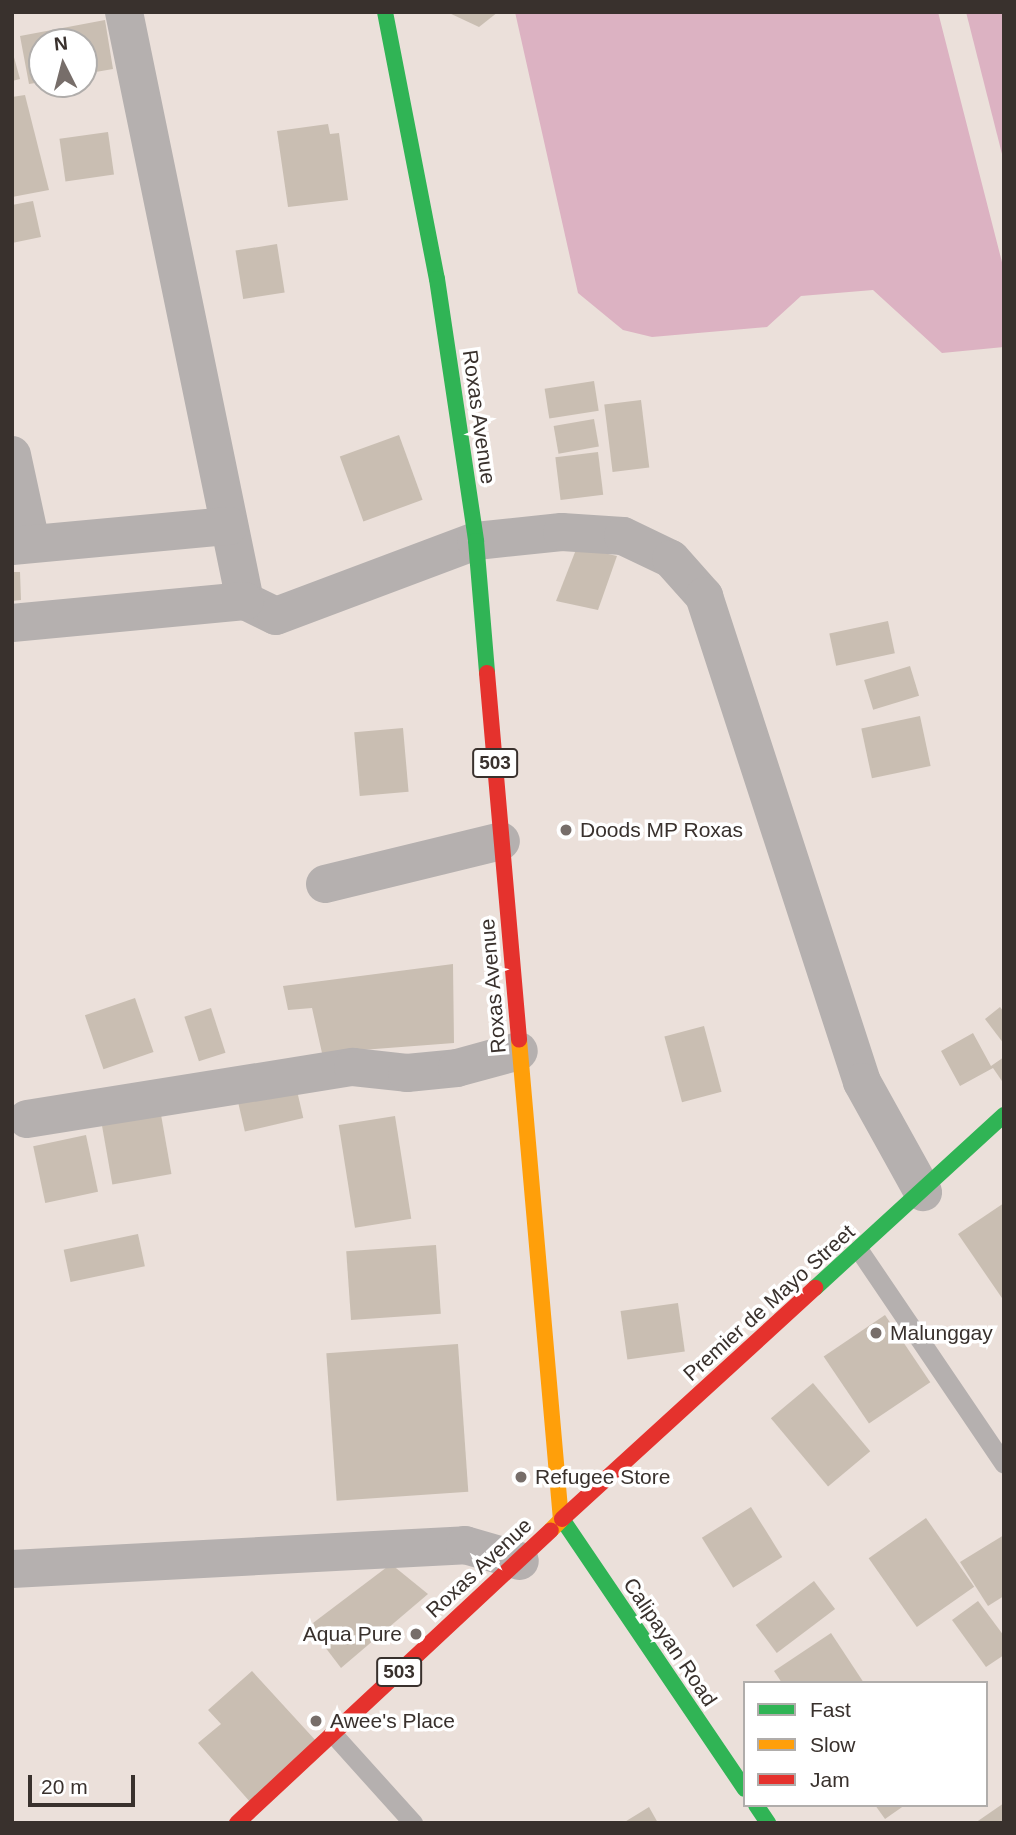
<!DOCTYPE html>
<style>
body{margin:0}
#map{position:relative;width:1016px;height:1835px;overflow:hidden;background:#ebe0da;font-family:Arial,sans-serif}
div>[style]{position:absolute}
.water>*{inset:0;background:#dcb2c2}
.building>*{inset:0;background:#c9beb2;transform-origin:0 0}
.lane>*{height:19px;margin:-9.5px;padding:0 9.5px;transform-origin:9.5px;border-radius:9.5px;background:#b5b0af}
.street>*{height:38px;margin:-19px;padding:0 19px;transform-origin:19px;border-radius:19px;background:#b5b0af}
.fast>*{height:16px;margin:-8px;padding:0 8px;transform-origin:8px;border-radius:8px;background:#30b455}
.slow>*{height:16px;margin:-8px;padding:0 8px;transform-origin:8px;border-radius:8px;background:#ff9f0a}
.jam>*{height:16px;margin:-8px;padding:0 8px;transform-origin:8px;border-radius:8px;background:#e5322d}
.dots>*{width:19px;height:19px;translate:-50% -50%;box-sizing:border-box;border:4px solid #fff;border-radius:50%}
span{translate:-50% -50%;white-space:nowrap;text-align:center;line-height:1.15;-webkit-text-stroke:7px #fff;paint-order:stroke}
.shield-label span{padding:2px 5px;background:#fff;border:2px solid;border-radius:5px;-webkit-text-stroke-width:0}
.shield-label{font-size:19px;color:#39312d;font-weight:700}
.street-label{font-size:21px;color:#39312d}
.poi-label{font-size:21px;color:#39312d}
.left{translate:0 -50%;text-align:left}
.right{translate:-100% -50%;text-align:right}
.frame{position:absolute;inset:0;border:14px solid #39312d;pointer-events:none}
.legend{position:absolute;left:743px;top:1681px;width:245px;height:126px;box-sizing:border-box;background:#fff;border:2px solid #b0adab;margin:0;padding:9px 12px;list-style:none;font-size:21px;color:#39312d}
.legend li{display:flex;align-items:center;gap:14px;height:35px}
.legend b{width:35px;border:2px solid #b0adab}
.north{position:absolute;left:28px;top:28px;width:70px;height:70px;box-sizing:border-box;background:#fff;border:2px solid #b0adab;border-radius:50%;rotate:354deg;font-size:19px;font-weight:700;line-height:28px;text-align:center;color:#39312d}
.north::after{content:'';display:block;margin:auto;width:24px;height:32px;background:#776e6a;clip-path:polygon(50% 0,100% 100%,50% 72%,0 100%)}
.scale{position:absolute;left:28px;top:1775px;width:107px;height:32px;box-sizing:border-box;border:4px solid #39312d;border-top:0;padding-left:9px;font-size:21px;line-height:24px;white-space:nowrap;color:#39312d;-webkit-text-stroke:5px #fff;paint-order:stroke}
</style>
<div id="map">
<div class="water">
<div style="clip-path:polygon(515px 12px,938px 12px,1004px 270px,1004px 347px,942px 353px,873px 290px,801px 296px,767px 327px,652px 337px,623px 330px,578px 293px)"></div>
<div style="clip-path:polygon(966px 12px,1004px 12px,1004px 162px)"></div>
</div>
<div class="building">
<div style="clip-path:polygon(447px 12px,498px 12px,479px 27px)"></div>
<div style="clip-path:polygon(105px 20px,113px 69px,84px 74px,84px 42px,42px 42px,42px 82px,29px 84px,20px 36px)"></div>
<div style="clip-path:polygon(12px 50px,20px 79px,12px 81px)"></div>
<div style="clip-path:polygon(25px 95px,49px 190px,12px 197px,12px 97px)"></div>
<div style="clip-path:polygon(328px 124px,330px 134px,339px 133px,348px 200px,288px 207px,277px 131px)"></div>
<div style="left:108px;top:132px;width:43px;height:49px;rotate:82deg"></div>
<div style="clip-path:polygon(33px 201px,41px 237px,12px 243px,12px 205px)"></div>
<div style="left:277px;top:244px;width:49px;height:42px;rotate:81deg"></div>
<div style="left:594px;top:381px;width:30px;height:50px;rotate:81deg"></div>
<div style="left:641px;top:400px;width:68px;height:37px;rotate:83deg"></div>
<div style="left:594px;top:419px;width:28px;height:41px;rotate:80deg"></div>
<div style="left:399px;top:435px;width:69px;height:63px;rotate:70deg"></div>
<div style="left:598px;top:452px;width:43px;height:43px;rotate:83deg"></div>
<div style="clip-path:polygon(577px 547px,617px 556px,598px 610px,556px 601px)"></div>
<div style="clip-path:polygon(12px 572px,20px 572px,21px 600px,12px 601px)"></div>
<div style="left:888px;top:621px;width:33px;height:60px;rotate:78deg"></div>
<div style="left:910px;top:666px;width:31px;height:48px;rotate:73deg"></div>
<div style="left:920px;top:716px;width:51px;height:60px;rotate:78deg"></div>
<div style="left:403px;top:728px;width:64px;height:49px;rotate:85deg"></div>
<div style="clip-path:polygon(453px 964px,454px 1043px,322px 1053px,312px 1008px,288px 1010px,283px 986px)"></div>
<div style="left:135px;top:998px;width:57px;height:53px;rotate:71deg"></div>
<div style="clip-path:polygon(1000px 1007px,1004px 1012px,1004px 1044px,985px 1019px)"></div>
<div style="left:211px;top:1008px;width:47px;height:28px;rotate:72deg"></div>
<div style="left:704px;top:1026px;width:68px;height:41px;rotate:75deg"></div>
<div style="clip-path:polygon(973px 1033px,991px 1066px,1004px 1057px,1004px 1084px,993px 1068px,960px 1086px,941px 1051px)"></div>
<div style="left:295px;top:1082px;width:37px;height:60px;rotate:77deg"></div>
<div style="left:160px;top:1109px;width:66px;height:60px;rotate:80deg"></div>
<div style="left:395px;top:1116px;width:104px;height:57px;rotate:81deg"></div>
<div style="left:86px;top:1135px;width:58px;height:54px;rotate:78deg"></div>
<div style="clip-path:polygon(1004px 1203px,1004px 1301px,958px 1234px)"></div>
<div style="left:138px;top:1234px;width:33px;height:76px;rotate:78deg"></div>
<div style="left:436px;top:1245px;width:69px;height:90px;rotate:86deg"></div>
<div style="left:678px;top:1303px;width:49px;height:58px;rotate:82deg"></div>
<div style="left:885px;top:1315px;width:81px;height:74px;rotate:56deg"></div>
<div style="left:458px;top:1344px;width:148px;height:132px;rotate:86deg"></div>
<div style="left:813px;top:1383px;width:89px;height:55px;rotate:50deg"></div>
<div style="left:751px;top:1507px;width:59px;height:58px;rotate:58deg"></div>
<div style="left:926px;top:1518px;width:84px;height:70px;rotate:55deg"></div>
<div style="clip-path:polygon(1004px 1535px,1004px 1596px,988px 1606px,960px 1562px)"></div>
<div style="clip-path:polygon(391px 1564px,428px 1594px,341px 1668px,309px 1626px)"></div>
<div style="left:814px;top:1581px;width:35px;height:73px;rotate:53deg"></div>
<div style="clip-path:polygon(978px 1601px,1004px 1636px,1004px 1655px,986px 1667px,952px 1620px)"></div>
<div style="clip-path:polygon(831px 1633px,864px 1683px,782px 1683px,774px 1671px)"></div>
<div style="clip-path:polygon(252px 1671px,317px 1742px,251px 1803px,198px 1743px,221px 1724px,208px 1710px)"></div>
<div style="clip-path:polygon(1004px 1803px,1004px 1823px,975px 1823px)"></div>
<div style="clip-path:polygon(875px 1805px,905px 1805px,885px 1819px)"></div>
<div style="clip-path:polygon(649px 1807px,658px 1823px,623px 1823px)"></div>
</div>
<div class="lane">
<div style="left:859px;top:1250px;width:258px;rotate:55.9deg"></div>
<div style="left:333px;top:1734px;width:120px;rotate:48deg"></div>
</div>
<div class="street">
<div style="left:124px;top:12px;width:601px;rotate:78.39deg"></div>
<div style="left:245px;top:601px;width:34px;rotate:26deg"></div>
<div style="left:276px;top:616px;width:214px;rotate:-20.6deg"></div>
<div style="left:476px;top:541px;width:86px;rotate:-6deg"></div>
<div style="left:562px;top:532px;width:61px;rotate:3.8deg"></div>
<div style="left:623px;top:536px;width:53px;rotate:25.6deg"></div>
<div style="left:671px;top:559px;width:50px;rotate:48.3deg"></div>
<div style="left:704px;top:596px;width:511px;rotate:71.99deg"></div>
<div style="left:862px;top:1082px;width:126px;rotate:61deg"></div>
<div style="left:12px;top:455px;width:90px;rotate:77.8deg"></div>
<div style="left:12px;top:546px;width:218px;rotate:-5.3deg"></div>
<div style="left:12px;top:623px;width:234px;rotate:-5.4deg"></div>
<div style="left:325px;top:884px;width:181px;rotate:-13.7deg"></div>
<div style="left:27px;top:1119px;width:330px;rotate:-9.1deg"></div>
<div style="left:353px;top:1067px;width:54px;rotate:6.3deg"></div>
<div style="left:407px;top:1073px;width:50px;rotate:-5.7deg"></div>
<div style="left:457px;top:1068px;width:64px;rotate:-15.3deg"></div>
<div style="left:12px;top:1569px;width:454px;rotate:-3deg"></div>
<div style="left:465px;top:1545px;width:57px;rotate:16.2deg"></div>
</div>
<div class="fast">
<div style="left:385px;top:12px;width:272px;rotate:79deg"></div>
<div style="left:437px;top:279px;width:265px;rotate:81.5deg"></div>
<div style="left:476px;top:541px;width:132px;rotate:85.2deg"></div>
<div style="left:815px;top:1288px;width:256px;rotate:-42.5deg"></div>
<div style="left:562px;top:1519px;width:326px;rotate:55.9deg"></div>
<div style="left:756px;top:1805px;width:22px;rotate:56deg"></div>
</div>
<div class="slow">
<div style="left:519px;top:1040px;width:482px;rotate:85deg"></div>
<div style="left:561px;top:1520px;width:14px;rotate:135deg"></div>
</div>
<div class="jam">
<div style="left:487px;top:673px;width:368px;rotate:85deg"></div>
<div style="left:562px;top:1519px;width:343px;rotate:-42.4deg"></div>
<div style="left:237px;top:1823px;width:429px;rotate:-43deg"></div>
</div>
<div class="dots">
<div style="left:566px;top:830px;background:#776e6a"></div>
<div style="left:876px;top:1333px;background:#776e6a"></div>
<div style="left:521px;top:1477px;background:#776e6a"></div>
<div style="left:416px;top:1634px;background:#776e6a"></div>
<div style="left:316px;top:1721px;background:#776e6a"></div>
</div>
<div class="shield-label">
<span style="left:495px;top:763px">503</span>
<span style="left:399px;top:1672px">503</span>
</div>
<div class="street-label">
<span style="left:479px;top:417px;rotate:82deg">Roxas Avenue</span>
<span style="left:493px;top:986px;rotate:-95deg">Roxas Avenue</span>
<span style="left:769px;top:1303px;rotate:-42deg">Premier de Mayo Street</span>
<span style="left:479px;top:1568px;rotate:-43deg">Roxas Avenue</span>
<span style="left:670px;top:1642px;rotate:56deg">Calipayan Road</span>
</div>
<div class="poi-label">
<span class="left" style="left:580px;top:830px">Doods MP Roxas</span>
<span class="left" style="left:890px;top:1333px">Malunggay</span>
<span class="left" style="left:535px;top:1477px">Refugee Store</span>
<span class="right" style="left:402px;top:1634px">Aqua Pure</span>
<span class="left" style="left:330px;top:1721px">Awee's Place</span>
</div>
<div class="frame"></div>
<ul class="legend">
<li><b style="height:9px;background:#30b455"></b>Fast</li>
<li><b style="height:9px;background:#ff9f0a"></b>Slow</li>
<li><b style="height:9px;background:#e5322d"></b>Jam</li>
</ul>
<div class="north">N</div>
<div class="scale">20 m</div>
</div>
